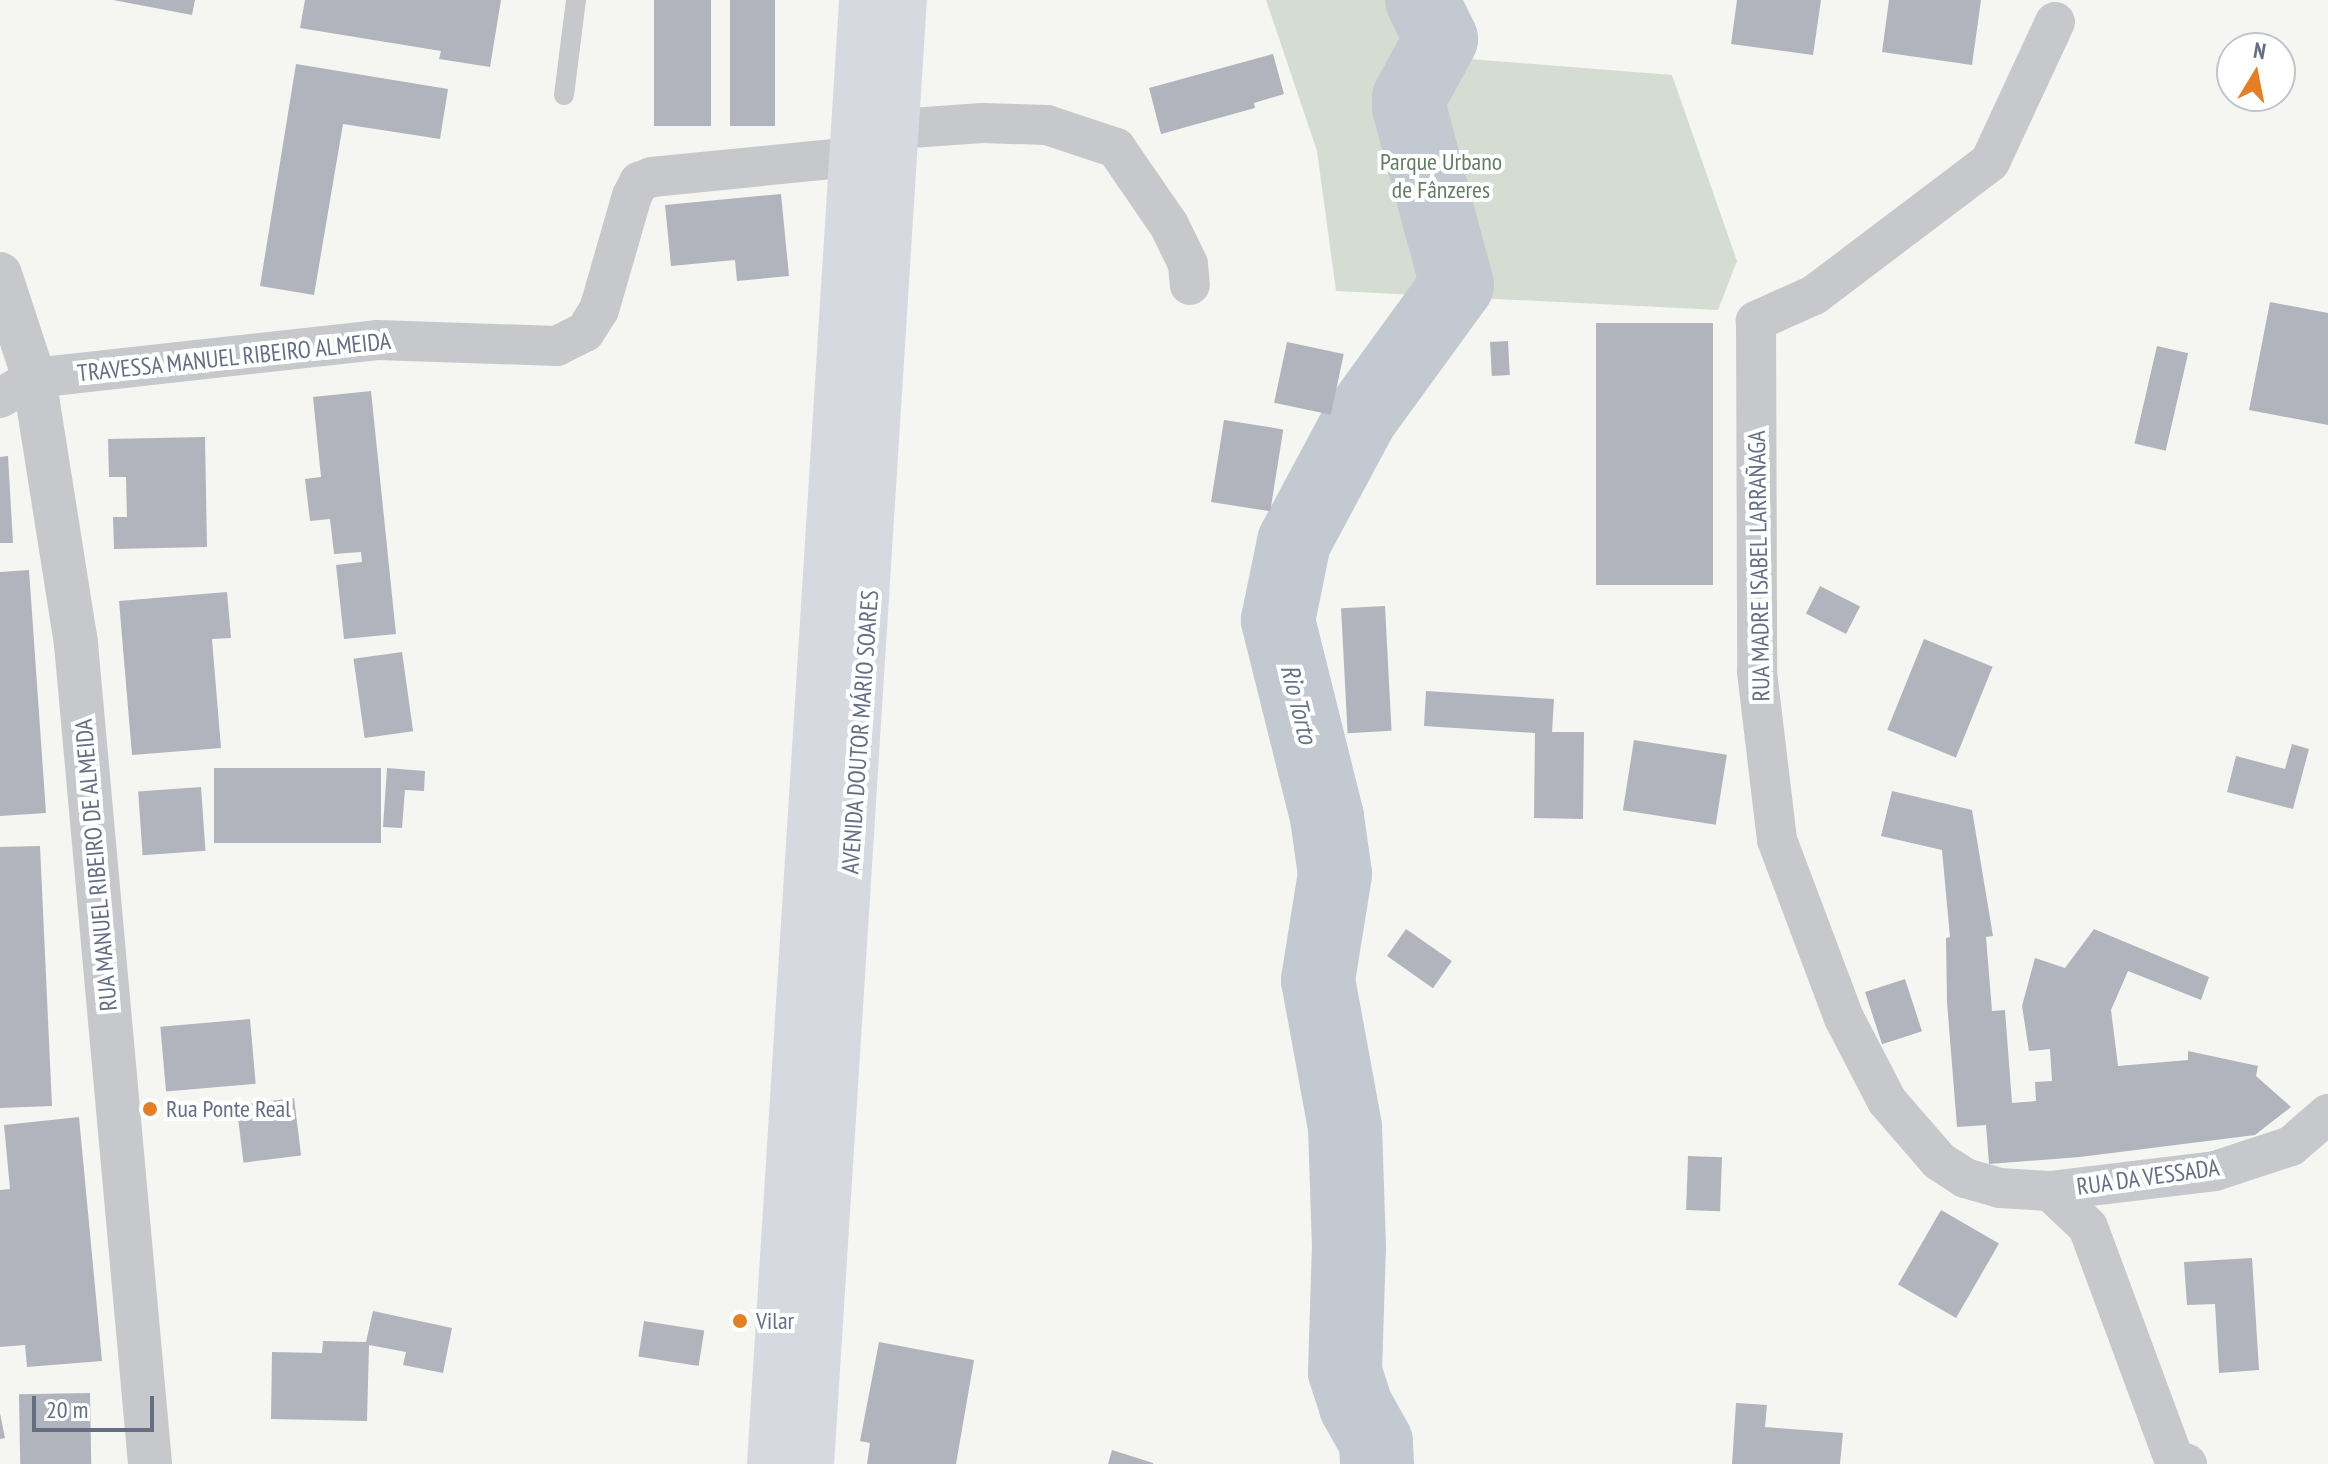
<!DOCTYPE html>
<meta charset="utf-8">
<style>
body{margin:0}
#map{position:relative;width:2328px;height:1464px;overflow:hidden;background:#f5f6f2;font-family:"PT Sans Narrow",sans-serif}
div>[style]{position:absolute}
.green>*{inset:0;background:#d5ddd3}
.river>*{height:74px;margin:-37px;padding:0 37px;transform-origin:37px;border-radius:37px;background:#c2c9d0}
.building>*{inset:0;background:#b1b4bc;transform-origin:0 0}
.service>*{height:20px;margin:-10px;padding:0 10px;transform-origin:10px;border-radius:10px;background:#c6c8cc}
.minor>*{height:40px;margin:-20px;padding:0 20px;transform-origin:20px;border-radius:20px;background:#c6c8cc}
.tertiary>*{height:44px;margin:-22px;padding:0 22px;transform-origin:22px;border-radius:22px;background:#c6c8cc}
.secondary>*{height:44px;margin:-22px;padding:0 22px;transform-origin:22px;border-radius:22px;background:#d6d9df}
.dots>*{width:22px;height:22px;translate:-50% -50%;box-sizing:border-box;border:4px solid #fff;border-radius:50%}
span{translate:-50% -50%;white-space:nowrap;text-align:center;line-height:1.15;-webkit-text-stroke:8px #fff;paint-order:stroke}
.park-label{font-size:24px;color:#647b65}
.street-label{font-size:24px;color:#656e83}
.poi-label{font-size:24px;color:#656e83}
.left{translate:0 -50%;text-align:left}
.water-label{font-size:26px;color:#657687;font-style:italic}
.north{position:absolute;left:2216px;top:32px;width:80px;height:80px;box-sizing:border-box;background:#fff;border:2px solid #c1c5cd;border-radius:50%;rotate:10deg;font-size:22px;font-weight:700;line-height:32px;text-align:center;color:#656e83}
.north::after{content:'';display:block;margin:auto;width:28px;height:36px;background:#e37f26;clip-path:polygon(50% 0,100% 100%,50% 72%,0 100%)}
.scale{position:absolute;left:32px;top:1396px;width:122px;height:36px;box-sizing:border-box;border:4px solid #656e83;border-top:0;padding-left:10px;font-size:24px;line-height:28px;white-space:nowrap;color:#656e83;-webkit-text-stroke:6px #fff;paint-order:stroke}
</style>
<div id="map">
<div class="green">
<div style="clip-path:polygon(1266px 0,1433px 0,1458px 58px,1672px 75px,1737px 261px,1718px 310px,1336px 291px,1317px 151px)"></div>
</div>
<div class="river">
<div style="left:1377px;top:1464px;width:22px;rotate:-93deg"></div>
<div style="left:1376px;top:1442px;width:41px;rotate:-119.1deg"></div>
<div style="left:1356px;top:1406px;width:36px;rotate:-108deg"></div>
<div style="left:1345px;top:1372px;width:125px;rotate:-88.2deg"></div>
<div style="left:1349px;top:1247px;width:120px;rotate:-91.9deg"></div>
<div style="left:1345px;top:1127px;width:149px;rotate:-100.4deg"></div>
<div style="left:1318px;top:980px;width:107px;rotate:-80.9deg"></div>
<div style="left:1335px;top:874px;width:58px;rotate:-98deg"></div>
<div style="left:1327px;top:817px;width:203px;rotate:-104deg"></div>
<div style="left:1278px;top:620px;width:80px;rotate:-78.4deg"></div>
<div style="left:1294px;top:542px;width:142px;rotate:-61.8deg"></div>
<div style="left:1361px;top:417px;width:163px;rotate:-54deg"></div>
<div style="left:1457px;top:285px;width:184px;rotate:-105.1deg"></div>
<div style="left:1409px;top:107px;width:9px;rotate:-90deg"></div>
<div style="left:1409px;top:98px;width:67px;rotate:-61.5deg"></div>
<div style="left:1441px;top:39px;width:43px;rotate:-116deg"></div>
</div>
<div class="building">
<div style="clip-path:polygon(113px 0,195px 0,192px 15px)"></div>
<div style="clip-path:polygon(305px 0,501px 0,490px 67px,439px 59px,441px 51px,300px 28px)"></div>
<div style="left:654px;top:0;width:57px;height:126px"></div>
<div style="left:730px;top:0;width:45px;height:126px"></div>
<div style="clip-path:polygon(1737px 0,1821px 0,1813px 55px,1731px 44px)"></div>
<div style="clip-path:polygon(1889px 0,1981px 0,1972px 65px,1882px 52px)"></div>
<div style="clip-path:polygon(1273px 54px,1284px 94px,1254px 103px,1255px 108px,1161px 134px,1149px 88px)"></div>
<div style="clip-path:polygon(296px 64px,448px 89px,440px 139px,343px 124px,314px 295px,260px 286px)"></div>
<div style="clip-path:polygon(781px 194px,789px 276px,737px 281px,735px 260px,671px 266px,665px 205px)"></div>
<div style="clip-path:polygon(2270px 302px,2328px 313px,2328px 425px,2249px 410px)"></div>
<div style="left:1596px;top:323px;width:117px;height:262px"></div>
<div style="left:1508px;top:341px;width:34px;height:18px;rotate:87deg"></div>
<div style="left:1287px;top:342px;width:58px;height:62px;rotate:12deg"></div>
<div style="left:2157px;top:346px;width:32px;height:100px;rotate:13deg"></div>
<div style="clip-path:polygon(371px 391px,396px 634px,344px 639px,336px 565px,362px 562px,361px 552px,334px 554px,330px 519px,310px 521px,305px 479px,321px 477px,313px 397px)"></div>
<div style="left:1224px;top:420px;width:60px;height:83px;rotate:9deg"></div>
<div style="clip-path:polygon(205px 437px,207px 547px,114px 549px,113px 517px,127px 517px,126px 477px,109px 477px,108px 439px)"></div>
<div style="clip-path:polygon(8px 456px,13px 543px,0 543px,0 457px)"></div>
<div style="clip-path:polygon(29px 570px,46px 813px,0 816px,0 572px)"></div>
<div style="left:1820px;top:586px;width:45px;height:31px;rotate:27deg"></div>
<div style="clip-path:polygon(227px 592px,231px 638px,212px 639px,221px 748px,132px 755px,119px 601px)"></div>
<div style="left:1385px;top:606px;width:125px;height:44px;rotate:87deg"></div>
<div style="left:1924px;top:639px;width:74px;height:98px;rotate:22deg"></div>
<div style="left:402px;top:652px;width:80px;height:49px;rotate:82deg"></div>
<div style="clip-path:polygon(1426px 691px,1554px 699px,1552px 732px,1584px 732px,1583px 819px,1534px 818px,1535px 733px,1424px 726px)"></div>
<div style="left:1634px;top:740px;width:94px;height:71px;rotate:9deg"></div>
<div style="clip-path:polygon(2292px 744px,2309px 749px,2293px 809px,2227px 792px,2236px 756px,2285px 769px)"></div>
<div style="left:381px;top:768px;width:75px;height:167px;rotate:90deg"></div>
<div style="clip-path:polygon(387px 768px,425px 771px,424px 791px,405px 790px,402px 828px,383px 827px)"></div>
<div style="left:201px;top:787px;width:64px;height:63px;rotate:86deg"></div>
<div style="clip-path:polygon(1892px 791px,1972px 810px,1993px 936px,1986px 937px,1992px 1011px,2005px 1010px,2012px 1103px,2036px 1101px,2035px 1082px,2052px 1081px,2050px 1049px,2029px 1051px,2022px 1006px,2035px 958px,2065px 968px,2094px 929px,2209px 977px,2201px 1000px,2128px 971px,2111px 1010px,2118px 1066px,2188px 1060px,2188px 1051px,2258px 1066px,2256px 1076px,2291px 1107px,2255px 1135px,2080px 1157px,1989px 1164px,1986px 1125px,1957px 1127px,1947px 1002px,1946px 938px,1950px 937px,1942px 850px,1881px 836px)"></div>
<div style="clip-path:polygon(40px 846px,52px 1106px,0 1108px,0 847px)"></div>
<div style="left:1406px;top:929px;width:56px;height:33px;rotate:35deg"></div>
<div style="left:1905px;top:979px;width:55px;height:42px;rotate:72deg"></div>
<div style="left:250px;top:1019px;width:65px;height:90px;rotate:85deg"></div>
<div style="left:294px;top:1098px;width:58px;height:58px;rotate:83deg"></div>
<div style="clip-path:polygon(79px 1117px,102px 1361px,27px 1367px,25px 1345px,0 1347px,0 1190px,10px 1189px,4px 1125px)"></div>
<div style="left:1688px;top:1156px;width:34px;height:54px;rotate:2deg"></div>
<div style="left:1941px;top:1210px;width:67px;height:86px;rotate:30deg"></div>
<div style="clip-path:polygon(2252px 1258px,2259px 1370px,2219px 1373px,2215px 1304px,2187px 1305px,2184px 1262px)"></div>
<div style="clip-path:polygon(373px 1311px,452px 1328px,443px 1373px,403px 1365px,406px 1352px,369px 1345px,367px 1421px,271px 1419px,272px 1352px,322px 1353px,323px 1341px,366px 1342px)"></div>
<div style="left:644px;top:1321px;width:61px;height:36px;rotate:9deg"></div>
<div style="clip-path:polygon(879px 1342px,974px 1360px,956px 1464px,867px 1464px,870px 1443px,860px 1441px)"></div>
<div style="left:90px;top:1393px;width:71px;height:71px;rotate:89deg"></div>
<div style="clip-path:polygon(1736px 1403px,1767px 1405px,1765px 1427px,1843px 1433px,1840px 1464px,1732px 1464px)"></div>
<div style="clip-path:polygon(0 1413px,5px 1438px,0 1439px)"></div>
<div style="clip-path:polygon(1112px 1450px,1153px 1463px,1153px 1464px,1108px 1464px)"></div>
</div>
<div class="service">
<div style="left:564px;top:95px;width:96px;rotate:-82.8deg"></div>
</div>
<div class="minor">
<div style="left:2055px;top:22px;width:154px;rotate:114.9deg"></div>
<div style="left:1990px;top:162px;width:221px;rotate:142.9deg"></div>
<div style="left:1814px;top:295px;width:64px;rotate:155.9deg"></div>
<div style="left:1756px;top:321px;width:351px;rotate:89.8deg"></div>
<div style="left:1757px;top:672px;width:169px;rotate:83.2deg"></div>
<div style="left:1777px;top:840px;width:190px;rotate:69.4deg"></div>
<div style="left:1844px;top:1018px;width:93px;rotate:62.6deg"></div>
<div style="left:1887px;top:1101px;width:79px;rotate:49.1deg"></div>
<div style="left:1939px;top:1161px;width:31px;rotate:33deg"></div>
<div style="left:1965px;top:1178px;width:35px;rotate:16deg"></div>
<div style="left:1999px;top:1188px;width:51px;rotate:3.4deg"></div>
<div style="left:2050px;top:1191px;width:52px;rotate:43.5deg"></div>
<div style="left:2088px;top:1227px;width:247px;rotate:69.7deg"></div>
<div style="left:2174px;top:1459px;width:14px;rotate:21deg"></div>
<div style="left:897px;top:129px;width:85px;rotate:-4deg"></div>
<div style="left:982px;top:123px;width:65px;rotate:1.8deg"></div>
<div style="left:1047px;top:125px;width:73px;rotate:18.4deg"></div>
<div style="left:1116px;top:148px;width:93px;rotate:55.5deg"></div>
<div style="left:1169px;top:225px;width:43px;rotate:64deg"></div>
<div style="left:1188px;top:264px;width:21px;rotate:85deg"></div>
<div style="left:0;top:398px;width:39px;rotate:-30deg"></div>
<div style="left:34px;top:378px;width:345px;rotate:-6.3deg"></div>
<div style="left:377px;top:340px;width:180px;rotate:1.9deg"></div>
<div style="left:557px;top:346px;width:31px;rotate:-27deg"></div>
<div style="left:585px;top:332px;width:26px;rotate:-58deg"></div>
<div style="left:599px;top:310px;width:119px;rotate:-73.9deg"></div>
<div style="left:632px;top:196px;width:16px;rotate:-63deg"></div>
<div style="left:639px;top:182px;width:14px;rotate:-21deg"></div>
<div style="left:652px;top:177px;width:200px;rotate:-5.7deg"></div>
<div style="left:2050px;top:1191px;width:166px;rotate:-6.9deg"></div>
<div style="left:2215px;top:1171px;width:80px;rotate:-18.2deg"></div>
<div style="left:2291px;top:1146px;width:49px;rotate:-40.9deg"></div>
</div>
<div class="tertiary">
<div style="left:0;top:274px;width:109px;rotate:71.9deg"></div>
<div style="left:34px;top:378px;width:269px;rotate:81deg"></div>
<div style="left:76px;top:644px;width:823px;rotate:84.84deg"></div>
</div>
<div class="secondary">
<div style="left:769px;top:1464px;width:1467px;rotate:-86.4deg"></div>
<div style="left:812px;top:1464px;width:1467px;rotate:-86.37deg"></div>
</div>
<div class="dots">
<div style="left:150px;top:1109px;background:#e37f26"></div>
<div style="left:740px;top:1321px;background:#e37f26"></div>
</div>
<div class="park-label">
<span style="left:1441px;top:176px">Parque Urbano<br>de Fânzeres</span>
</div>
<div class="street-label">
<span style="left:234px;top:357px;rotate:-6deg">TRAVESSA MANUEL RIBEIRO ALMEIDA</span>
<span style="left:1759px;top:566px;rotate:-91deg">RUA MADRE ISABEL LARRAÑAGA</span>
<span style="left:860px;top:732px;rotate:-86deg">AVENIDA DOUTOR MÁRIO SOARES</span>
<span style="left:96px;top:865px;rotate:-95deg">RUA MANUEL RIBEIRO DE ALMEIDA</span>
<span style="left:2148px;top:1177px;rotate:-8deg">RUA DA VESSADA</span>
</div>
<div class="poi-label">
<span class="left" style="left:166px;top:1109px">Rua Ponte Real</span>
<span class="left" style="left:756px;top:1321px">Vilar</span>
</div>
<div class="water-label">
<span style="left:1299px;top:704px;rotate:76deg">Rio Torto</span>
</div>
<div class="north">N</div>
<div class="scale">20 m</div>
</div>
